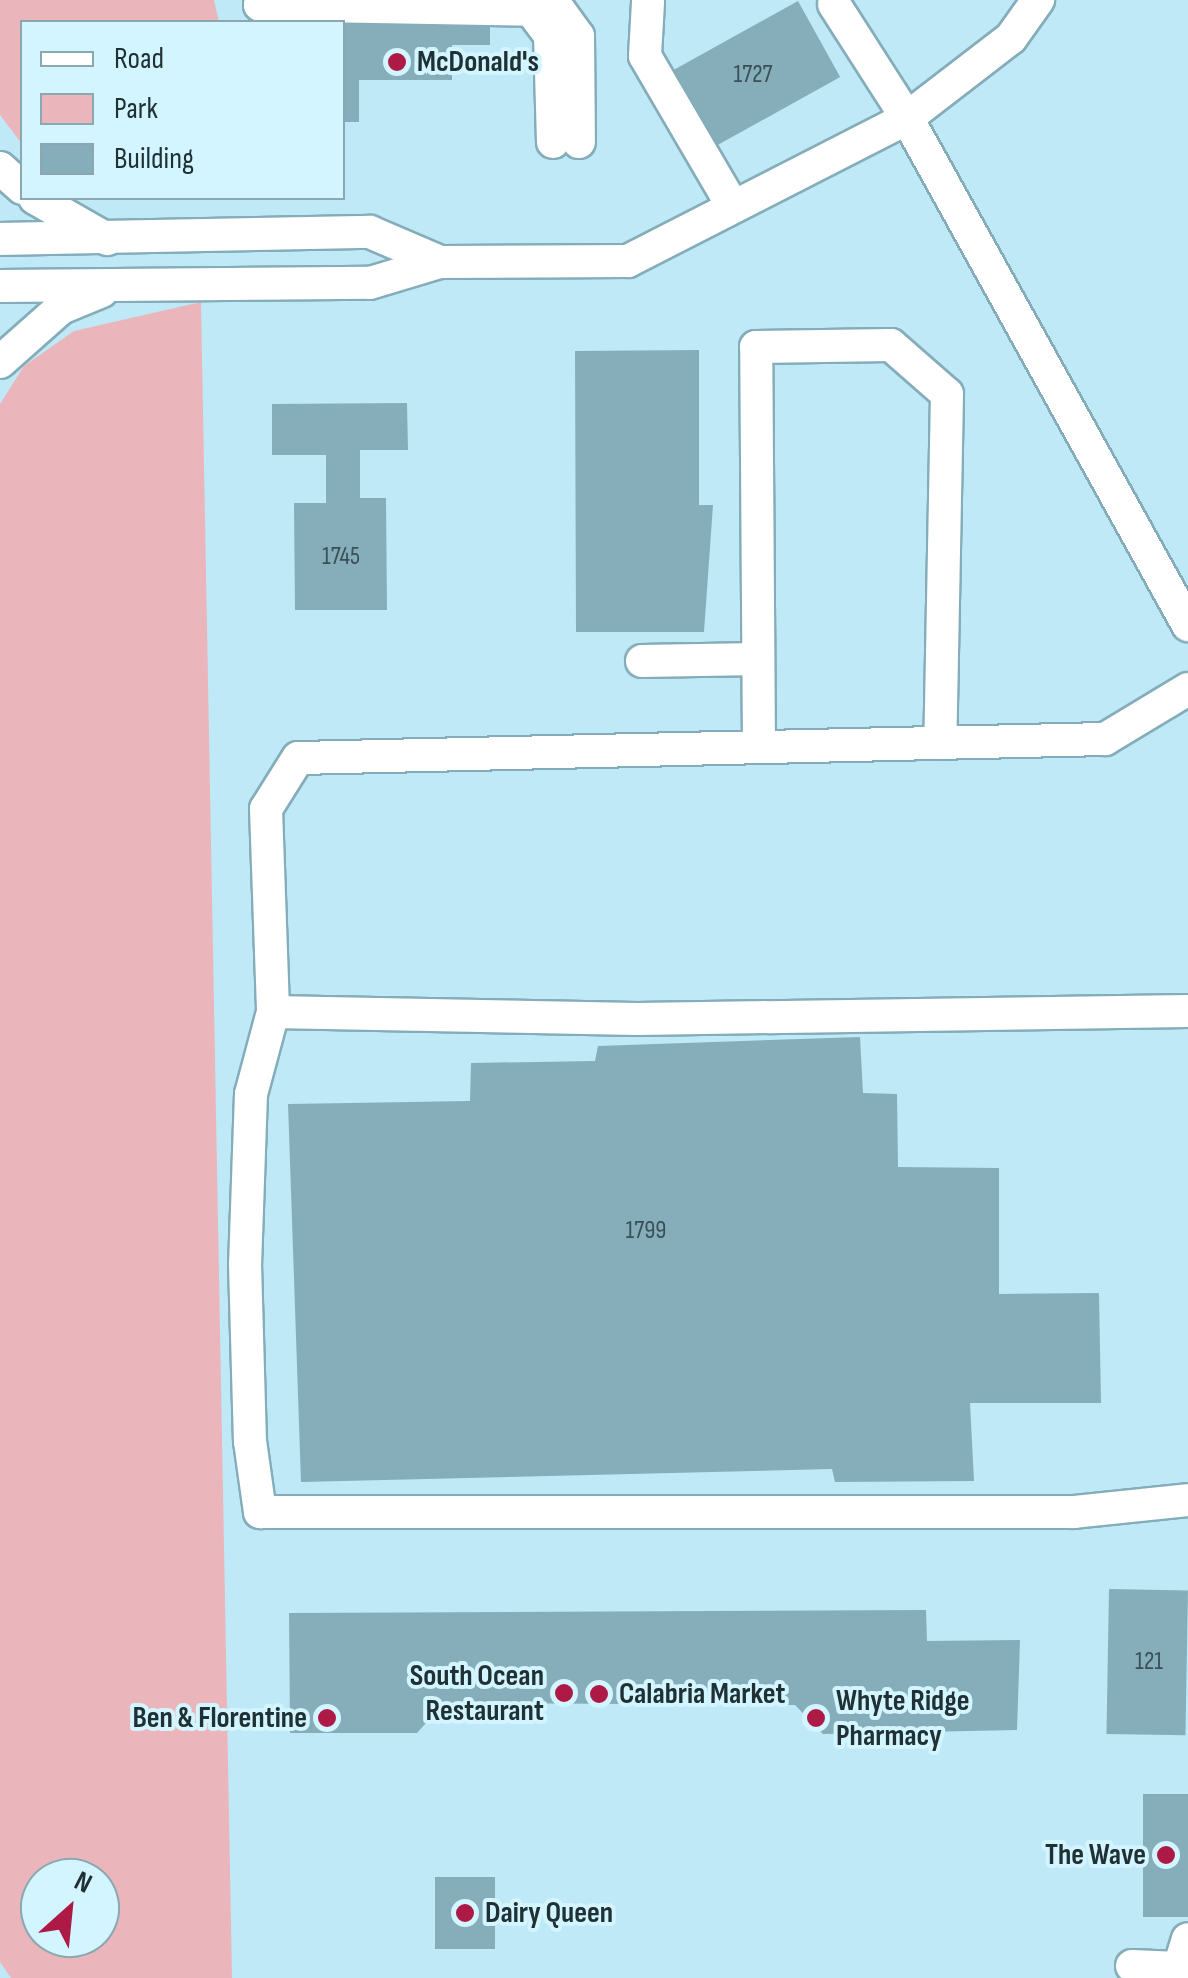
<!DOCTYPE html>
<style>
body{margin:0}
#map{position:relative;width:1188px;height:1978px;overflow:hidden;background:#bfe9f6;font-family:"Sofia Sans Condensed",sans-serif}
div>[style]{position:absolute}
.green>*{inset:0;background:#ebb6bb}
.building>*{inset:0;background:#85aeba;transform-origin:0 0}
.roads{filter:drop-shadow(2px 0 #84adb9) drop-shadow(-2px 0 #84adb9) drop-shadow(0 2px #84adb9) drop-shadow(0 -2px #84adb9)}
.minor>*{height:32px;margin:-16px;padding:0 16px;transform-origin:16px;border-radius:16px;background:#fff}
.dots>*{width:28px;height:28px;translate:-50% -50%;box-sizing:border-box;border:5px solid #d3f5ff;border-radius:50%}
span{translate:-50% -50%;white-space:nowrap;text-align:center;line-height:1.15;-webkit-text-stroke:8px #d3f5ff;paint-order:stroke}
.number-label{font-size:25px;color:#395057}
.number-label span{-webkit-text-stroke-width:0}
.poi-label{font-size:30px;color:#203136;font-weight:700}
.left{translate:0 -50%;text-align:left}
.right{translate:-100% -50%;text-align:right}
.legend{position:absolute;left:20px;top:20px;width:325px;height:180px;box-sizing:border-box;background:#d3f5ff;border:2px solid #8ba7af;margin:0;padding:12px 18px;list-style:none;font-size:30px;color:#203136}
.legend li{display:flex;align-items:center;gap:20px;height:50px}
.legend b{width:50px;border:2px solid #8ba7af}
.north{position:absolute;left:20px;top:1858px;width:100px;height:100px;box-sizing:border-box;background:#d3f5ff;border:2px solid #8ba7af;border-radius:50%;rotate:27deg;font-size:28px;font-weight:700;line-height:40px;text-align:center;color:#203136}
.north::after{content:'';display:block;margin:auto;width:35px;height:45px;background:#ad1a46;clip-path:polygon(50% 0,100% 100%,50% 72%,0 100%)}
</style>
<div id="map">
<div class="green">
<div style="clip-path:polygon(0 0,214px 0,219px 22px,22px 22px,22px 144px,0 115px)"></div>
<div style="clip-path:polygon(evenodd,201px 302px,232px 1978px,11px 1978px,0 1962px,0 404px,24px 366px,74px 331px,201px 302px,100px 1878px,100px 1938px,40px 1938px,40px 1878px,100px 1878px)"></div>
</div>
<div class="building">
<div style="left:798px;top:1px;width:87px;height:150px;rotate:61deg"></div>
<div style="clip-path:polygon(342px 22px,490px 22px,490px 45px,452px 45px,452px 80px,359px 80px,359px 122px,342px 122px)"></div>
<div style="clip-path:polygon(699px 350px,699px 505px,713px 505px,704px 632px,576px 632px,575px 351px)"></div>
<div style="clip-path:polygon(407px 403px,408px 450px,360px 450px,360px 498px,386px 498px,387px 610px,295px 610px,294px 503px,326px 503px,326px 455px,272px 455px,272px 404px)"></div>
<div style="clip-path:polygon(860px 1037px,863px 1093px,897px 1094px,898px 1167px,999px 1168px,999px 1294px,1099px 1293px,1101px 1403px,970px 1403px,974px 1481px,835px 1482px,832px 1469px,301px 1482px,288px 1104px,470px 1101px,471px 1063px,595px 1061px,598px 1046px)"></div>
<div style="left:1109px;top:1589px;width:79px;height:145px;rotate:1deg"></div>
<div style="clip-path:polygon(926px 1610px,927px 1641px,1020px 1640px,1017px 1730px,823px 1734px,795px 1705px,444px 1703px,417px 1733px,290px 1733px,289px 1613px)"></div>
<div style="left:1143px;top:1794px;width:45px;height:123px"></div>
<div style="left:435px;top:1877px;width:60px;height:72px"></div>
</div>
<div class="roads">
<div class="minor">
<div style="left:262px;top:0;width:5px;rotate:112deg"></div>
<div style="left:260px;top:5px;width:299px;rotate:1deg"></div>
<div style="left:559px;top:10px;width:32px;rotate:54deg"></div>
<div style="left:578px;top:36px;width:106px;rotate:89.5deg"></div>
<div style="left:648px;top:2px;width:54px;rotate:93.2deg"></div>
<div style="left:645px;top:56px;width:173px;rotate:59.7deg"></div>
<div style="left:834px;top:4px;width:135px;rotate:57.4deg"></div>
<div style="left:907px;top:118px;width:580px;rotate:61deg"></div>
<div style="left:528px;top:6px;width:36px;rotate:53deg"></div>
<div style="left:550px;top:35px;width:107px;rotate:88.4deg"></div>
<div style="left:0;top:168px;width:30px;rotate:42deg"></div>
<div style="left:35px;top:198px;width:83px;rotate:29.7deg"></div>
<div style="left:0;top:239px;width:370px;rotate:-1.1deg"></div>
<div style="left:370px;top:232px;width:76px;rotate:23.2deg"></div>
<div style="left:0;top:286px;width:370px;rotate:-0.5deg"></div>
<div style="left:370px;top:283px;width:73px;rotate:-16.7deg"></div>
<div style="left:440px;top:262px;width:188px;rotate:-0.3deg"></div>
<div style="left:628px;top:261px;width:314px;rotate:-27.1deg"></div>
<div style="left:907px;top:118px;width:131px;rotate:-37.6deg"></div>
<div style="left:1011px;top:38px;width:47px;rotate:-54.6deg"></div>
<div style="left:0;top:362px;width:81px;rotate:-41.5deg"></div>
<div style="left:61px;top:308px;width:44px;rotate:-22.5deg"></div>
<div style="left:642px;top:661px;width:116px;rotate:-1deg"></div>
<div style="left:1188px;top:689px;width:97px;rotate:148.9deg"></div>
<div style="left:1105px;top:739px;width:807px;rotate:178.65deg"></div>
<div style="left:298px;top:758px;width:60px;rotate:122.1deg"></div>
<div style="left:266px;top:809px;width:203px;rotate:88deg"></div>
<div style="left:273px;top:1012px;width:364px;rotate:1.1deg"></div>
<div style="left:637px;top:1019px;width:551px;rotate:-0.83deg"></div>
<div style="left:759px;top:747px;width:400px;rotate:-90.4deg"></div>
<div style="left:756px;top:347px;width:135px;rotate:-0.8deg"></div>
<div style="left:891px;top:345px;width:74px;rotate:41.2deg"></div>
<div style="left:947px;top:394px;width:349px;rotate:91.1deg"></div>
<div style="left:273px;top:1012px;width:85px;rotate:105deg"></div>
<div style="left:251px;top:1094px;width:170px;rotate:92deg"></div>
<div style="left:245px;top:1264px;width:177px;rotate:88.4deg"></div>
<div style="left:250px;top:1441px;width:72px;rotate:82deg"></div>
<div style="left:260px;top:1512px;width:814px"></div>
<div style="left:1074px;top:1512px;width:115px;rotate:-6deg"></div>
<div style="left:1132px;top:1966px;width:47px;rotate:2.4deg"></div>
<div style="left:1179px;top:1968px;width:30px;rotate:-73deg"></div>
</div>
</div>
<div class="dots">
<div style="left:397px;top:62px;background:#ad1a46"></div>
<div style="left:564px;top:1693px;background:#ad1a46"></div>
<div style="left:599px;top:1694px;background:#ad1a46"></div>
<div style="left:327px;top:1718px;background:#ad1a46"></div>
<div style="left:816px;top:1718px;background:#ad1a46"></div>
<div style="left:1166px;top:1855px;background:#ad1a46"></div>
<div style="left:465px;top:1913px;background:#ad1a46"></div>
</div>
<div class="number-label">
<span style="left:753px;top:75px">1727</span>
<span style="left:341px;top:557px">1745</span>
<span style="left:646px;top:1231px">1799</span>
<span style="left:1149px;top:1662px">121</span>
</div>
<div class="poi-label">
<span class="left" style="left:417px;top:62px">McDonald's</span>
<span class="right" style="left:544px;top:1693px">South Ocean<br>Restaurant</span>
<span class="left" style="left:619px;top:1694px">Calabria Market</span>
<span class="left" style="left:836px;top:1718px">Whyte Ridge<br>Pharmacy</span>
<span class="right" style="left:307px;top:1718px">Ben &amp; Florentine</span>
<span class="right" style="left:1146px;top:1855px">The Wave</span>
<span class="left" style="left:485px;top:1913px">Dairy Queen</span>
</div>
<ul class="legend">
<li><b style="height:12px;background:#fff"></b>Road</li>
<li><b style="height:28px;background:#ebb6bb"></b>Park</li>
<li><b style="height:28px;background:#85aeba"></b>Building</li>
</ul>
<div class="north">N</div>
</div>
